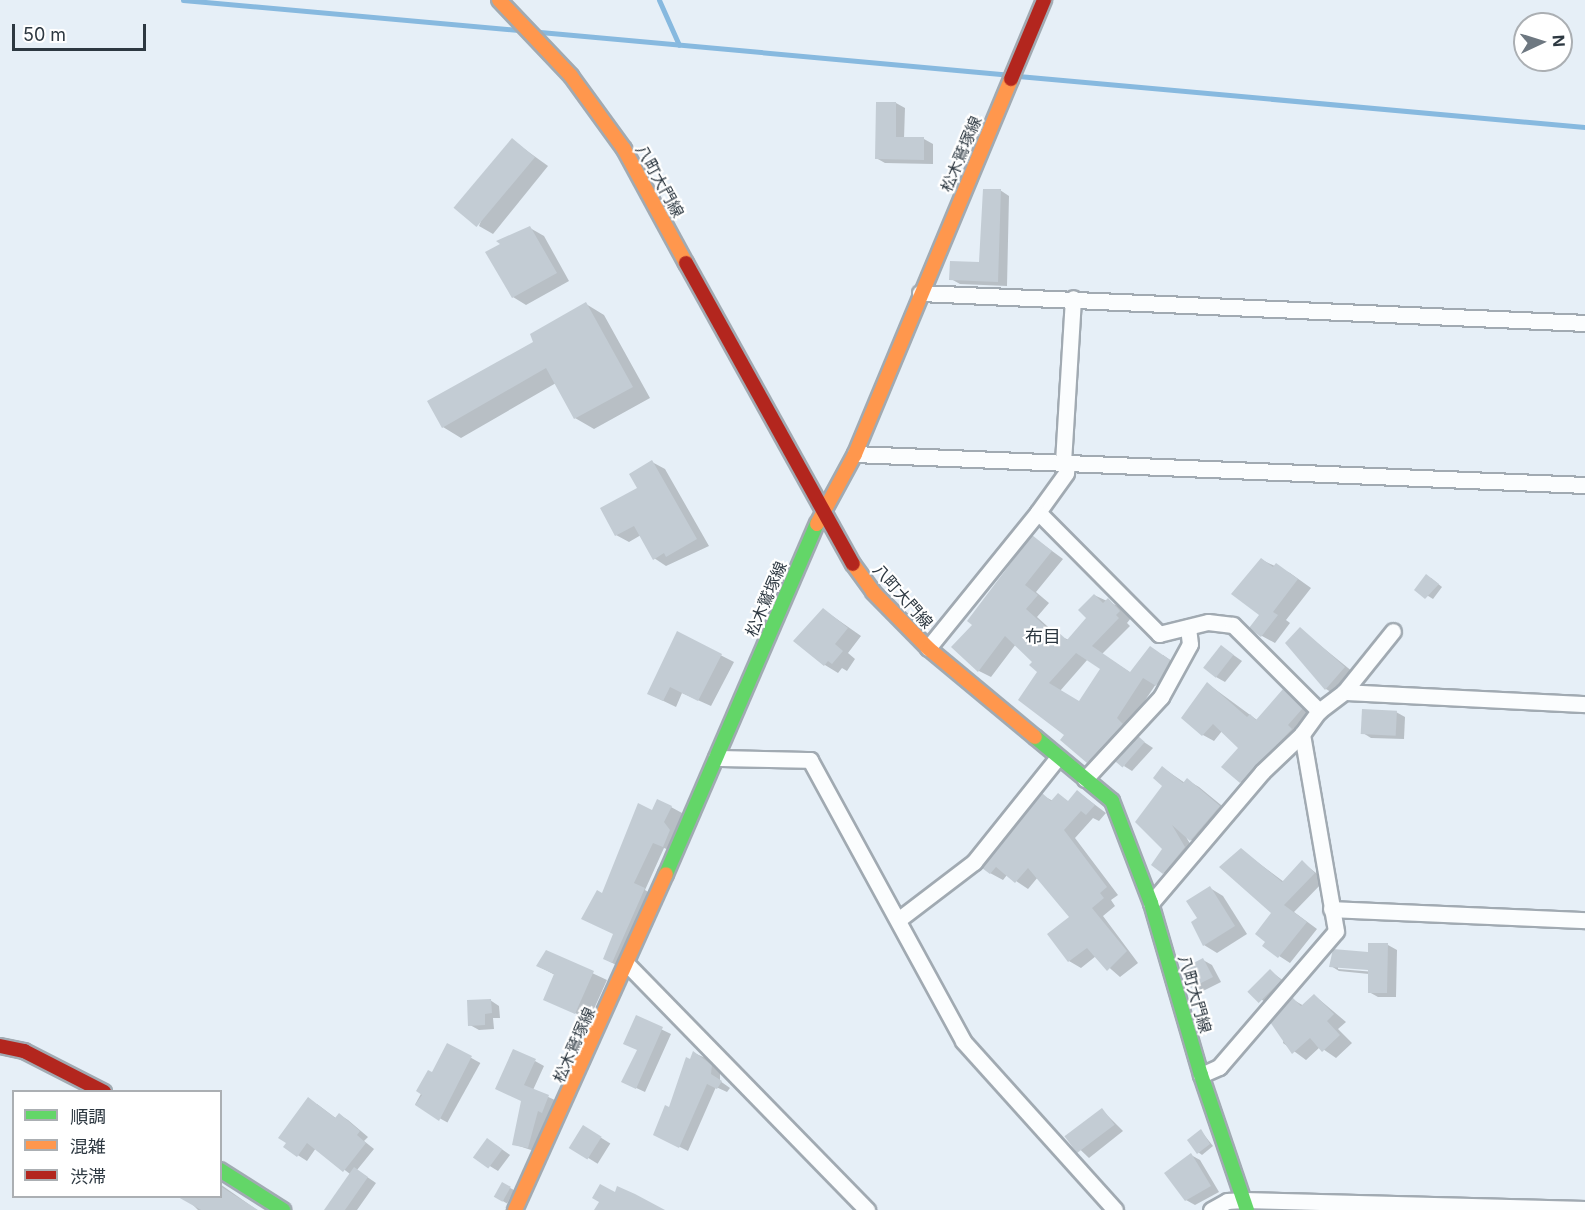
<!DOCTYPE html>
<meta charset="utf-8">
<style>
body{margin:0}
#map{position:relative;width:1585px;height:1210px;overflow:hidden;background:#e6eff7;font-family:Inter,"Noto Sans JP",sans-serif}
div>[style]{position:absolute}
.shadow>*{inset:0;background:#0003;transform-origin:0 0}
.stream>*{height:5px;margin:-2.5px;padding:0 2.5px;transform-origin:2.5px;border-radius:2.5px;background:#87b9df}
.building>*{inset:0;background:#c3ccd4;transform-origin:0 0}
.roads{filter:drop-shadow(2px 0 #a1aab2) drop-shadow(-2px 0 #a1aab2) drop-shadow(0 2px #a1aab2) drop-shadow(0 -2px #a1aab2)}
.street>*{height:15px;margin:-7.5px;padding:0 7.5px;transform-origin:7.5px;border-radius:7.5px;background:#fbfdfe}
.fast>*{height:14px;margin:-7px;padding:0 7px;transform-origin:7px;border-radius:7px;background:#63d668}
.slow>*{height:14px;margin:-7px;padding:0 7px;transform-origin:7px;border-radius:7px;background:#ff974d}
.jam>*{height:14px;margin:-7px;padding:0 7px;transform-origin:7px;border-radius:7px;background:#b3261e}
span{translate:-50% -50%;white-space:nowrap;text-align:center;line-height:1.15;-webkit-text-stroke:4.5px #fff;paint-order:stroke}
.street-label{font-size:16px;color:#2d3841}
.neighbourhood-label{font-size:18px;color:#2d3841}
.legend{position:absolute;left:12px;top:1090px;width:210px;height:108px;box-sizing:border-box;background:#fff;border:2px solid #abafb3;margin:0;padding:8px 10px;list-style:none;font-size:18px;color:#2d3841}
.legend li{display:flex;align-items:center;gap:12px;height:30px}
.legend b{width:30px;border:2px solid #abafb3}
.north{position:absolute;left:1513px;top:12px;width:60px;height:60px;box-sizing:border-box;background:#fff;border:2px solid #abafb3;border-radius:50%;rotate:86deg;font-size:16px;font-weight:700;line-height:24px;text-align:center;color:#2d3841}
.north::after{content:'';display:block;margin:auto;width:21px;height:27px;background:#6e7881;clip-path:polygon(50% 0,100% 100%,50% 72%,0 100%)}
.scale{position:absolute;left:12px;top:24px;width:134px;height:27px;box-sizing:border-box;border:3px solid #2d3841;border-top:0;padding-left:8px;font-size:18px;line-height:21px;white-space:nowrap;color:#2d3841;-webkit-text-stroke:4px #fff;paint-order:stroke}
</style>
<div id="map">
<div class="shadow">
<div style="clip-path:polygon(896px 103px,905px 108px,904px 139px,924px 139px,933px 144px,933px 164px,885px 163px,876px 158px)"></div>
<div style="clip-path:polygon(512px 140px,548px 166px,493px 234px,479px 226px)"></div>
<div style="clip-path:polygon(1000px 190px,1009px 196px,1007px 286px,960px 284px,951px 279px,981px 264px)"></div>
<div style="clip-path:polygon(530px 228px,544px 236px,569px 281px,526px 305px,513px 297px)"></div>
<div style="clip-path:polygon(586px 304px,604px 315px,650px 398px,594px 429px,575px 418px,556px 383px,461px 438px,443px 427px,535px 343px)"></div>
<div style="clip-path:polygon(652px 462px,665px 469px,709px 546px,666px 566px,654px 558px,641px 535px,629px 542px,616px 535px)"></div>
<div style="clip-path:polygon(evenodd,1033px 537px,1063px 559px,1036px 592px,1049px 603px,1037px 617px,1057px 635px,1069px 640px,1088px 618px,1094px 595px,1120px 607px,1131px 618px,1127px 623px,1130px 626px,1102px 654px,1131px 673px,1163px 655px,1182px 668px,1169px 691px,1156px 684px,1100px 768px,1088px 761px,1065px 735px,1035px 662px,1016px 644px,991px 677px,979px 671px,975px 625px,1033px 537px,1088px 659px,1102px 668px,1080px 703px,1060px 691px,1088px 659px)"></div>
<div style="clip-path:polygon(1262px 560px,1290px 573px,1311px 588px,1286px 620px,1290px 623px,1275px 643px,1262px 636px)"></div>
<div style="clip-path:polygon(1431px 578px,1442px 587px,1433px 599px,1417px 589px)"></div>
<div style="clip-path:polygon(824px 610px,861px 636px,848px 653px,855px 659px,847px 671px,842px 668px,838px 673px,825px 665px)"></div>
<div style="clip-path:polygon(1300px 629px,1353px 672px,1334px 694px,1326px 689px)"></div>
<div style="clip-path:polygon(677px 633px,734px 662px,711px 706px,682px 693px,676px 707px,649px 694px)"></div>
<div style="clip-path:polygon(1222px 647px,1242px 661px,1225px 682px,1216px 677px)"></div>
<div style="clip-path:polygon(1208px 684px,1257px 720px,1283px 691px,1312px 715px,1251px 788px,1241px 782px,1240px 748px,1222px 731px,1214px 741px,1203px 735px)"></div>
<div style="clip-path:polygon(1396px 712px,1405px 717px,1404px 739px,1371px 738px,1363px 733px)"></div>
<div style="clip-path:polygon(1138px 738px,1153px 748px,1132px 771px,1124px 766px)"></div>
<div style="clip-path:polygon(1163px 768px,1185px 783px,1187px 780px,1199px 787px,1232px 814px,1203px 847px,1186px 837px,1197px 855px,1176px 880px,1164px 873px)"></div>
<div style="clip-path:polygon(1078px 792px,1106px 813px,1099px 821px,1093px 818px,1075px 838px,1118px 895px,1111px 900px,1115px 906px,1103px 916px,1138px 963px,1120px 977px,1096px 956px,1081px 968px,1069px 961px,1071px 918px,1038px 877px,1028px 889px,1007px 875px,1003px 880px,990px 873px,1042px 795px,1053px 801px,1058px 795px,1069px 802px)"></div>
<div style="clip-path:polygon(671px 807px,682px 813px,674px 852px,664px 848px,645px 890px,655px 896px,616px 965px,605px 959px,615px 934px,603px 895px,652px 812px)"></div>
<div style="clip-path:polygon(1241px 850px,1284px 882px,1302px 862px,1325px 880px,1294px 912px,1317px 929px,1290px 963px,1264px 946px,1273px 913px,1222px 867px)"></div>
<div style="clip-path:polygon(1210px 888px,1223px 896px,1247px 934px,1217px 953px,1204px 945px)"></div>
<div style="clip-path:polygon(evenodd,1388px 945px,1397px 950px,1396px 997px,1378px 997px,1369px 992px,1369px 974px,1339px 971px,1331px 966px,1388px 945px,1338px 966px,1376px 969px,1375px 972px,1338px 969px,1338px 966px)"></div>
<div style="clip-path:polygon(547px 952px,607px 980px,589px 1020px,557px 1004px,555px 975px,538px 966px)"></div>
<div style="clip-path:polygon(1203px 960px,1212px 965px,1221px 982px,1201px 992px,1193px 987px)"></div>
<div style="left:1270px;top:971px;width:24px;height:28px;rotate:36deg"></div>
<div style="clip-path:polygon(1314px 995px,1346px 1022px,1338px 1029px,1352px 1043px,1336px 1058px,1320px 1047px,1306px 1060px,1283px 1043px,1292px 999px,1304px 1006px)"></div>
<div style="clip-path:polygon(490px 1000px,499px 1006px,500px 1018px,493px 1018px,494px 1029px,479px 1030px,470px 1025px)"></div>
<div style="clip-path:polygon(636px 1017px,671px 1034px,645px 1092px,632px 1086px,638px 1050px)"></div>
<div style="left:448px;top:1045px;width:37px;height:68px;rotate:29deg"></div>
<div style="clip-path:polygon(694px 1053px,708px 1059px,720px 1071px,720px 1081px,730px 1088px,727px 1092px,716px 1087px,688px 1151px,664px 1139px)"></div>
<div style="clip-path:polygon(535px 1061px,544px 1066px,533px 1090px,557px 1101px,537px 1152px,513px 1144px,523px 1101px,497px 1088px)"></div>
<div style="clip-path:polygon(317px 1104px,337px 1119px,340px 1115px,348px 1120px,368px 1137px,364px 1141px,374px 1149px,357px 1170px,376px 1183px,357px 1210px,337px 1210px,350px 1174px,316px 1148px,307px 1161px,285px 1147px)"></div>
<div style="clip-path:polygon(1102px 1110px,1123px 1131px,1089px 1158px,1067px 1137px)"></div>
<div style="left:584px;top:1127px;width:31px;height:24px;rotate:32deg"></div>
<div style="clip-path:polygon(1201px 1131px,1213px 1146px,1202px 1155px,1198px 1152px)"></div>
<div style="clip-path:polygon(496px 1145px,510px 1155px,498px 1171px,475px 1157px)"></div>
<div style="clip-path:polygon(1191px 1155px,1200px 1160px,1219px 1192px,1195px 1205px,1186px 1200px)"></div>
<div style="clip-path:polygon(220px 1184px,257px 1210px,198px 1210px,190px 1202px,193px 1196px,220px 1196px)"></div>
<div style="left:503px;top:1184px;width:13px;height:15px;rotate:29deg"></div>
</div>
<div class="stream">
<div style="left:183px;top:0;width:334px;rotate:5.1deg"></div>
<div style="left:659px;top:0;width:49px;rotate:66deg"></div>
<div style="left:540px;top:32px;width:468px;rotate:5.2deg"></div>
<div style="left:1018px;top:76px;width:569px;rotate:5.14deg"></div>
</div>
<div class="building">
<div style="clip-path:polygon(876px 102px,896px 102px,896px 137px,924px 137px,924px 160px,875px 159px)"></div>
<div style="left:512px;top:138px;width:30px;height:91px;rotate:40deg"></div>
<div style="clip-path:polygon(983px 189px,1001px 189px,998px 282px,949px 280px,950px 261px,979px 262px)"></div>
<div style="clip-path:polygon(530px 226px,557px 273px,512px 298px,485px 252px,500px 244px,496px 241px)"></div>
<div style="clip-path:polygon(586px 302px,633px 387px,574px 419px,546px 368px,442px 428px,427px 401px,533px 342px,530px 334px)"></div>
<div style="clip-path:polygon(652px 460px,697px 539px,666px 557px,664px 553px,653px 560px,634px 526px,615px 536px,600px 508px,637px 488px,629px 474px)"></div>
<div style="clip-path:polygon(evenodd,1032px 535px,1052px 551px,1025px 585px,1038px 595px,1026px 609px,1055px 635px,1058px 632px,1067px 640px,1086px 618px,1078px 610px,1094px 594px,1103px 603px,1108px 598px,1120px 611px,1116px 615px,1119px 618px,1092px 646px,1130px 672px,1150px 646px,1170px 660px,1156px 686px,1143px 678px,1117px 718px,1123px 724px,1087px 763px,1060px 740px,1064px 735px,1018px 700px,1037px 672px,1029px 665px,1032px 662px,1005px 636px,978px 672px,951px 647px,972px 625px,967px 621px,1032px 535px,1076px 653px,1100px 669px,1079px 701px,1049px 683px,1076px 653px)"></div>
<div style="clip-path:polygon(1261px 558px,1273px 567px,1276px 563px,1298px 579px,1273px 612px,1278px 615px,1261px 637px,1249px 628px,1259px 615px,1231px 594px)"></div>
<div style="clip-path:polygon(1426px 574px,1439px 584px,1425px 599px,1414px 590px)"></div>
<div style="clip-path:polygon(823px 608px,848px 628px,835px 644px,843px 651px,832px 664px,828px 661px,824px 666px,793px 641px)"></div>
<div style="clip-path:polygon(1300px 627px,1345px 667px,1325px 690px,1285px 643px)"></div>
<div style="clip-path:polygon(677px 631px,722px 654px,698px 701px,670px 687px,663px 701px,647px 694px)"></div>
<div style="left:1221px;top:645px;width:16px;height:29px;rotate:38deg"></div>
<div style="clip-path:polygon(1207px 682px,1247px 717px,1250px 714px,1256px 720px,1283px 689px,1303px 708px,1288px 725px,1292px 729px,1240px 783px,1221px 767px,1238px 748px,1213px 724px,1202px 736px,1181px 718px)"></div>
<div style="left:1362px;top:709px;width:35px;height:25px;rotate:3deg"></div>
<div style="left:1138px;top:736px;width:9px;height:34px;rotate:41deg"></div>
<div style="clip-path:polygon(1162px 766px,1183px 783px,1187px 778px,1220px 806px,1190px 841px,1172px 825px,1185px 847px,1163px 874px,1151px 865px,1162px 849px,1135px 822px,1162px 786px,1153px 778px)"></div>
<div style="clip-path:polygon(1077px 790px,1095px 805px,1086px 815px,1081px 811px,1064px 830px,1107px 887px,1100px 893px,1104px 898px,1092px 908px,1127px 951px,1107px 971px,1087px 948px,1068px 962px,1047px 934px,1069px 917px,1028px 868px,1015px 883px,996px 867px,990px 874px,982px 868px,1042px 793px,1051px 801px,1058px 793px,1068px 801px)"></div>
<div style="clip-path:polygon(657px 799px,672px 806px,664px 822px,670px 830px,663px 847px,653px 843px,634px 883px,645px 888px,612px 963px,603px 959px,613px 934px,581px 919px,597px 890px,602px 893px,638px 803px,652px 810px)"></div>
<div style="clip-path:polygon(1241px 848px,1282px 882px,1302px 860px,1315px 873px,1284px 905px,1307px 922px,1278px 958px,1262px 946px,1265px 942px,1255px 934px,1271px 913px,1219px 867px)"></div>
<div style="clip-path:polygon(1210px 886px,1235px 926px,1203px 946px,1191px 922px,1197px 918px,1186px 901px)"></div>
<div style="clip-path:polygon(1368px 943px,1388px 943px,1387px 993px,1368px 993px,1368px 970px,1329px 967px,1333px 949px,1368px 952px)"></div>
<div style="clip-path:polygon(546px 950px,594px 971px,575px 1014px,543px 1000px,554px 974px,536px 966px)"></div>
<div style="clip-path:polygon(1203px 958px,1213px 977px,1191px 988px,1184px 968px)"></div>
<div style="left:1270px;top:969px;width:16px;height:32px;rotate:45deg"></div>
<div style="clip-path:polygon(1314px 994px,1334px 1014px,1327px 1021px,1340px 1035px,1322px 1052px,1310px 1038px,1292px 1054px,1270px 1022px,1292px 997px,1301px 1006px)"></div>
<div style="clip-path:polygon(491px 999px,492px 1013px,485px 1014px,485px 1025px,468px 1026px,467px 1000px)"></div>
<div style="clip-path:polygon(636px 1015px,663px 1027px,636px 1089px,621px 1082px,637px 1050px,623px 1044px)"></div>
<div style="clip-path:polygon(447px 1043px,472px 1056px,439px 1121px,415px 1105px,422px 1095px,416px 1091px,428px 1070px,432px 1072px)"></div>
<div style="clip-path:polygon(513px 1049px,536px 1059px,524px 1085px,549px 1095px,542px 1113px,538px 1111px,528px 1148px,512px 1145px,521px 1101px,495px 1089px)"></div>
<div style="clip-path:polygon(693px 1051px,712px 1065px,711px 1074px,722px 1081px,717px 1089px,707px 1084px,679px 1148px,653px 1135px,665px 1105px,669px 1107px,686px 1057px,690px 1059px)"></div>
<div style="clip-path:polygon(308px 1097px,335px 1118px,339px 1113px,360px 1131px,357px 1135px,366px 1143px,343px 1172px,307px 1143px,297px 1157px,283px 1147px,286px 1143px,278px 1138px)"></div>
<div style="left:1102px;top:1108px;width:21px;height:47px;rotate:53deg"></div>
<div style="left:583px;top:1125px;width:22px;height:27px;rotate:32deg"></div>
<div style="clip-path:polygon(1201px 1129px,1210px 1144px,1197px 1154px,1187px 1140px)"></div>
<div style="left:487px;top:1138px;width:19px;height:24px;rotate:36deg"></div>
<div style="clip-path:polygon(1191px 1153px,1211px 1186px,1185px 1201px,1164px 1173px)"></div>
<div style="clip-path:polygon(354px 1167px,368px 1177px,345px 1210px,324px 1210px)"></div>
<div style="left:502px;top:1182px;width:10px;height:17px;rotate:29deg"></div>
<div style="clip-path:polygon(600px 1184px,615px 1192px,617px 1186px,635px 1194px,665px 1210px,594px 1210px,599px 1202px,592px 1198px)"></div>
<div style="clip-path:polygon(220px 1186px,258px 1210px,201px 1210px,178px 1197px,220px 1197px)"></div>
</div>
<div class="roads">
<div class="street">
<div style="left:920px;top:293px;width:666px;rotate:2.58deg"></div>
<div style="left:855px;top:454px;width:731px;rotate:2.43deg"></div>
<div style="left:1063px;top:462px;width:164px;rotate:-86.5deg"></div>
<div style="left:1038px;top:512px;width:48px;rotate:-54.3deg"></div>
<div style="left:1066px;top:473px;width:10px;rotate:-84deg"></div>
<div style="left:928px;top:648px;width:175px;rotate:-51deg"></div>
<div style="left:1038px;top:512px;width:172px;rotate:45.2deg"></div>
<div style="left:1159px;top:634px;width:50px;rotate:-13.8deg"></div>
<div style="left:1208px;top:622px;width:25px;rotate:7deg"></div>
<div style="left:1233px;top:625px;width:122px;rotate:45deg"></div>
<div style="left:1344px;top:692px;width:241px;rotate:2.9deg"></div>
<div style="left:716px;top:758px;width:94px;rotate:1.2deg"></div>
<div style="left:810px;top:760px;width:320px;rotate:61.4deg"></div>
<div style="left:963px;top:1041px;width:227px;rotate:48deg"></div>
<div style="left:1085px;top:779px;width:112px;rotate:-47.2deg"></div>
<div style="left:1161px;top:697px;width:60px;rotate:-61.3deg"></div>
<div style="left:1190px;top:644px;width:17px;rotate:-97deg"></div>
<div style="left:1151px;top:903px;width:172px;rotate:-49.7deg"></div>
<div style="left:1262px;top:772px;width:55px;rotate:-43.5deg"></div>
<div style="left:1302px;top:734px;width:29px;rotate:-54deg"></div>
<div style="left:1319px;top:711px;width:31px;rotate:-37deg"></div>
<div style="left:1344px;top:692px;width:78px;rotate:-51.2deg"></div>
<div style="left:1331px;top:909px;width:254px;rotate:2.5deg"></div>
<div style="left:898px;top:920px;width:96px;rotate:-37.3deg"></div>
<div style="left:974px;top:862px;width:134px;rotate:-51.3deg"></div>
<div style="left:627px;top:964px;width:344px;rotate:45.7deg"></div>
<div style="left:1201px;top:1075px;width:20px;rotate:-24deg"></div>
<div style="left:1219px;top:1067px;width:179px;rotate:-49.3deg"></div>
<div style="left:1336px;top:931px;width:200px;rotate:-99.8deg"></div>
<div style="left:1211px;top:1210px;width:18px;rotate:-29deg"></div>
<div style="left:1227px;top:1201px;width:17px;rotate:-3deg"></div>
<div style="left:1244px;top:1200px;width:341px;rotate:1.5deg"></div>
</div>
<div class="fast">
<div style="left:1035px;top:737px;width:100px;rotate:39.7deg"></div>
<div style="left:1112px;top:801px;width:109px;rotate:69.1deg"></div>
<div style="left:1151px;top:903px;width:179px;rotate:73.8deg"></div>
<div style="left:1201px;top:1075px;width:143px;rotate:71.2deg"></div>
<div style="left:666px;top:874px;width:381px;rotate:-66.7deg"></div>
<div style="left:220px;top:1170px;width:75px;rotate:32.4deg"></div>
</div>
<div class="slow">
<div style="left:499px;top:0;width:105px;rotate:46.5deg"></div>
<div style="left:571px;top:76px;width:90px;rotate:54deg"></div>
<div style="left:624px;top:149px;width:130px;rotate:61.5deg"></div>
<div style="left:817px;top:524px;width:80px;rotate:-61.5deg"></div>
<div style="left:855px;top:454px;width:406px;rotate:-67.4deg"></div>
<div style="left:853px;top:564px;width:34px;rotate:54deg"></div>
<div style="left:873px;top:592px;width:78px;rotate:45.5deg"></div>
<div style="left:928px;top:648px;width:139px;rotate:39.8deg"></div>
<div style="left:515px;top:1210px;width:368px;rotate:-65.8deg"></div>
</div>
<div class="jam">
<div style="left:1011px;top:79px;width:86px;rotate:-67.3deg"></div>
<div style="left:686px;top:263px;width:344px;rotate:61deg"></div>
<div style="left:0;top:1046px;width:25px;rotate:12deg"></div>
<div style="left:24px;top:1051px;width:90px;rotate:27.1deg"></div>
</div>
</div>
<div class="street-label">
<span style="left:961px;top:154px;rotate:-67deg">松木鷲塚線</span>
<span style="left:660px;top:181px;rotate:61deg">八町大門線</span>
<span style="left:903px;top:596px;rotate:48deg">八町大門線</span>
<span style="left:766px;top:599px;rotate:-67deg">松木鷲塚線</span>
<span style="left:1195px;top:994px;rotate:74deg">八町大門線</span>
<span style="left:574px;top:1045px;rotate:-66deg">松木鷲塚線</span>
</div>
<div class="neighbourhood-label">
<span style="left:1043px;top:637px">布目</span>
</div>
<ul class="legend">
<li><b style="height:8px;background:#63d668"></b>順調</li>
<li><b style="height:8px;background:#ff974d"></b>混雑</li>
<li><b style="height:8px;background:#b3261e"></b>渋滞</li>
</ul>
<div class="north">N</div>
<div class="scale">50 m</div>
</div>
